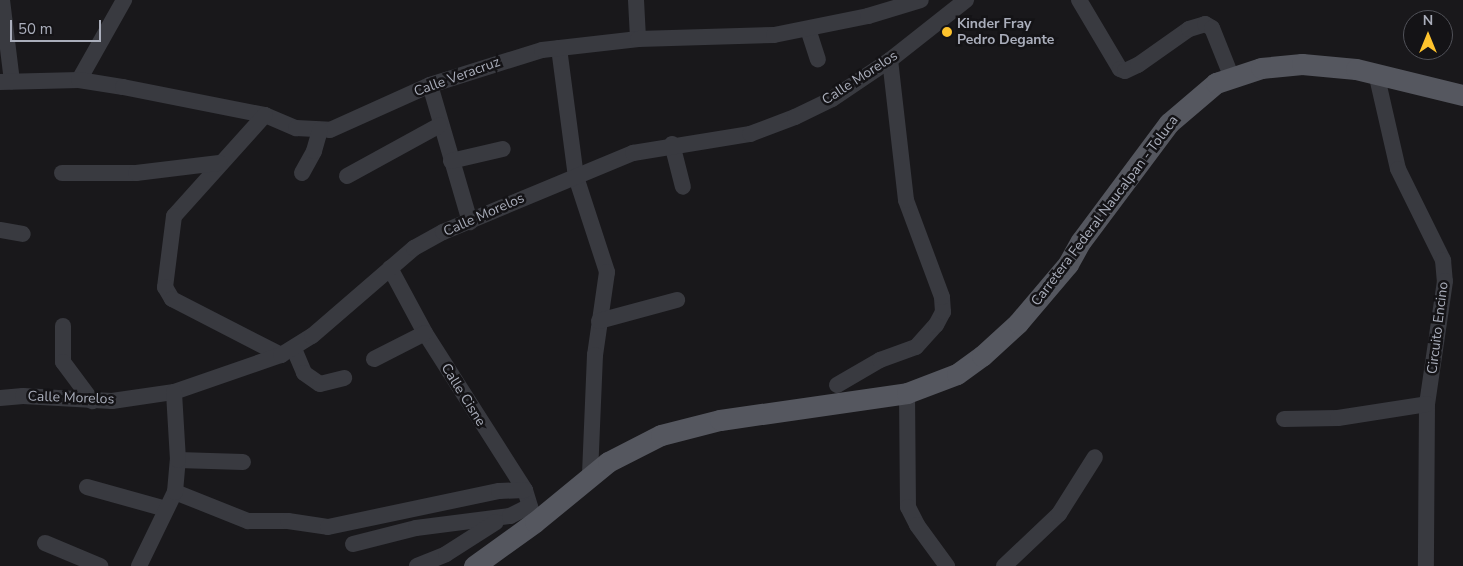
<!DOCTYPE html>
<style>
body{margin:0}
#map{position:relative;width:1463px;height:566px;overflow:hidden;background:#19181b;font-family:"Nunito Sans",sans-serif}
div>[style]{position:absolute}
.minor>*{height:16px;margin:-8px;padding:0 8px;transform-origin:8px;border-radius:8px;background:#393a40}
.major>*{height:21px;margin:-10.5px;padding:0 10.5px;transform-origin:10.5px;border-radius:10.5px;background:#55575f}
.dots>*{width:14px;height:14px;translate:-50% -50%;box-sizing:border-box;border:2px solid #141316;border-radius:50%}
span{translate:-50% -50%;white-space:nowrap;text-align:center;line-height:1.15;-webkit-text-stroke:5px #141316;paint-order:stroke}
.poi-label{font-size:14px;color:#aaaebb;font-weight:700}
.left{translate:0 -50%;text-align:left}
.street-label{font-size:14px;color:#aaaebb}
.north{position:absolute;left:1403px;top:10px;width:50px;height:50px;box-sizing:border-box;background:#141316;border:1px solid #505158;border-radius:50%;rotate:0deg;font-size:14px;font-weight:700;line-height:20px;text-align:center;color:#aaaebb}
.north::after{content:'';display:block;margin:auto;width:18px;height:22px;background:#fec32d;clip-path:polygon(50% 0,100% 100%,50% 72%,0 100%)}
.scale{position:absolute;left:10px;top:20px;width:91px;height:22px;box-sizing:border-box;border:2px solid #aaaebb;border-top:0;padding-left:6px;font-size:15px;line-height:18px;white-space:nowrap;color:#aaaebb;-webkit-text-stroke:4px #141316;paint-order:stroke}
</style>
<div id="map">
<div class="minor">
<div style="left:2px;top:0;width:82px;rotate:83deg"></div>
<div style="left:636px;top:0;width:39px;rotate:87deg"></div>
<div style="left:1079px;top:0;width:80px;rotate:59.3deg"></div>
<div style="left:1120px;top:69px;width:5px;rotate:22deg"></div>
<div style="left:1125px;top:71px;width:14px;rotate:-25deg"></div>
<div style="left:1138px;top:65px;width:62px;rotate:-35.2deg"></div>
<div style="left:1189px;top:29px;width:17px;rotate:-17deg"></div>
<div style="left:1205px;top:24px;width:8px;rotate:30deg"></div>
<div style="left:1212px;top:28px;width:54px;rotate:68.2deg"></div>
<div style="left:808px;top:29px;width:32px;rotate:72deg"></div>
<div style="left:559px;top:48px;width:130px;rotate:82.5deg"></div>
<div style="left:576px;top:177px;width:100px;rotate:71.9deg"></div>
<div style="left:607px;top:272px;width:84px;rotate:98.2deg"></div>
<div style="left:595px;top:355px;width:121px;rotate:92.4deg"></div>
<div style="left:1376px;top:73px;width:98px;rotate:77.1deg"></div>
<div style="left:1398px;top:169px;width:102px;rotate:63.7deg"></div>
<div style="left:1443px;top:260px;width:21px;rotate:85deg"></div>
<div style="left:1445px;top:281px;width:124px;rotate:98.3deg"></div>
<div style="left:1427px;top:404px;width:162px;rotate:90.4deg"></div>
<div style="left:79px;top:80px;width:92px;rotate:-60.6deg"></div>
<div style="left:0;top:82px;width:79px;rotate:-1.5deg"></div>
<div style="left:79px;top:80px;width:45px;rotate:9deg"></div>
<div style="left:123px;top:87px;width:145px;rotate:11.2deg"></div>
<div style="left:265px;top:115px;width:34px;rotate:23deg"></div>
<div style="left:296px;top:128px;width:34px;rotate:3deg"></div>
<div style="left:330px;top:130px;width:110px;rotate:-24.2deg"></div>
<div style="left:430px;top:85px;width:117px;rotate:-17.4deg"></div>
<div style="left:542px;top:50px;width:97px;rotate:-6.5deg"></div>
<div style="left:638px;top:39px;width:136px;rotate:-1.7deg"></div>
<div style="left:774px;top:35px;width:96px;rotate:-11.4deg"></div>
<div style="left:868px;top:16px;width:55px;rotate:-16.8deg"></div>
<div style="left:430px;top:85px;width:143px;rotate:73.7deg"></div>
<div style="left:265px;top:115px;width:136px;rotate:132deg"></div>
<div style="left:174px;top:216px;width:72px;rotate:97.2deg"></div>
<div style="left:165px;top:287px;width:14px;rotate:60deg"></div>
<div style="left:172px;top:299px;width:123px;rotate:27.2deg"></div>
<div style="left:672px;top:144px;width:44px;rotate:75.7deg"></div>
<div style="left:451px;top:161px;width:53px;rotate:-13deg"></div>
<div style="left:62px;top:173px;width:74px"></div>
<div style="left:136px;top:173px;width:84px;rotate:-6.9deg"></div>
<div style="left:302px;top:173px;width:25px;rotate:-61deg"></div>
<div style="left:314px;top:151px;width:22px;rotate:-74deg"></div>
<div style="left:347px;top:176px;width:106px;rotate:-28.7deg"></div>
<div style="left:0;top:230px;width:23px;rotate:10deg"></div>
<div style="left:390px;top:268px;width:74px;rotate:61.7deg"></div>
<div style="left:425px;top:333px;width:186px;rotate:57.5deg"></div>
<div style="left:525px;top:490px;width:34px;rotate:73deg"></div>
<div style="left:599px;top:321px;width:81px;rotate:-15.1deg"></div>
<div style="left:63px;top:326px;width:36px;rotate:90deg"></div>
<div style="left:63px;top:362px;width:49px;rotate:53.4deg"></div>
<div style="left:294px;top:349px;width:26px;rotate:67deg"></div>
<div style="left:304px;top:373px;width:19px;rotate:35deg"></div>
<div style="left:320px;top:384px;width:25px;rotate:-14deg"></div>
<div style="left:374px;top:359px;width:57px;rotate:-27deg"></div>
<div style="left:837px;top:385px;width:50px;rotate:-30.2deg"></div>
<div style="left:880px;top:360px;width:38px;rotate:-20deg"></div>
<div style="left:916px;top:347px;width:30px;rotate:-48deg"></div>
<div style="left:936px;top:325px;width:15px;rotate:-62deg"></div>
<div style="left:943px;top:312px;width:15px;rotate:-94deg"></div>
<div style="left:942px;top:297px;width:103px;rotate:-110.4deg"></div>
<div style="left:906px;top:200px;width:141px;rotate:-96.5deg"></div>
<div style="left:907px;top:393px;width:114px;rotate:89.5deg"></div>
<div style="left:908px;top:507px;width:20px;rotate:63deg"></div>
<div style="left:917px;top:525px;width:51px;rotate:53.8deg"></div>
<div style="left:0;top:398px;width:23px;rotate:-5deg"></div>
<div style="left:23px;top:396px;width:89px;rotate:3.2deg"></div>
<div style="left:112px;top:401px;width:63px;rotate:-8.3deg"></div>
<div style="left:174px;top:392px;width:113px;rotate:-19.1deg"></div>
<div style="left:281px;top:355px;width:36px;rotate:-32deg"></div>
<div style="left:312px;top:336px;width:135px;rotate:-40.8deg"></div>
<div style="left:414px;top:248px;width:33px;rotate:-29deg"></div>
<div style="left:443px;top:232px;width:206px;rotate:-22.6deg"></div>
<div style="left:633px;top:153px;width:119px;rotate:-9.2deg"></div>
<div style="left:750px;top:134px;width:48px;rotate:-20.7deg"></div>
<div style="left:795px;top:117px;width:41px;rotate:-25.9deg"></div>
<div style="left:832px;top:99px;width:70px;rotate:-33.9deg"></div>
<div style="left:890px;top:60px;width:97px;rotate:-38.3deg"></div>
<div style="left:1284px;top:419px;width:54px;rotate:-1.1deg"></div>
<div style="left:1338px;top:418px;width:90px;rotate:-8.9deg"></div>
<div style="left:178px;top:460px;width:65px;rotate:1.8deg"></div>
<div style="left:87px;top:487px;width:82px;rotate:15.6deg"></div>
<div style="left:175px;top:492px;width:79px;rotate:21.7deg"></div>
<div style="left:248px;top:521px;width:40px"></div>
<div style="left:288px;top:521px;width:40px;rotate:8.5deg"></div>
<div style="left:328px;top:527px;width:175px;rotate:-11.9deg"></div>
<div style="left:499px;top:491px;width:26px;rotate:-2deg"></div>
<div style="left:45px;top:543px;width:60px;rotate:22.7deg"></div>
<div style="left:353px;top:544px;width:65px;rotate:-14.3deg"></div>
<div style="left:416px;top:528px;width:95px;rotate:-7.3deg"></div>
<div style="left:510px;top:516px;width:22px;rotate:-27deg"></div>
<div style="left:139px;top:566px;width:82px;rotate:-64.1deg"></div>
<div style="left:175px;top:492px;width:32px;rotate:-85deg"></div>
<div style="left:178px;top:460px;width:68px;rotate:-93.4deg"></div>
<div style="left:417px;top:566px;width:31px;rotate:-22deg"></div>
<div style="left:446px;top:554px;width:59px;rotate:-32.6deg"></div>
<div style="left:1004px;top:566px;width:76px;rotate:-43.4deg"></div>
<div style="left:1059px;top:514px;width:67px;rotate:-57.7deg"></div>
</div>
<div class="major">
<div style="left:474px;top:566px;width:75px;rotate:-35.8deg"></div>
<div style="left:535px;top:522px;width:94px;rotate:-39.4deg"></div>
<div style="left:608px;top:462px;width:59px;rotate:-27deg"></div>
<div style="left:661px;top:435px;width:61px;rotate:-14.3deg"></div>
<div style="left:720px;top:420px;width:189px;rotate:-8.2deg"></div>
<div style="left:907px;top:393px;width:53px;rotate:-20.8deg"></div>
<div style="left:957px;top:374px;width:31px;rotate:-36deg"></div>
<div style="left:982px;top:356px;width:49px;rotate:-42.5deg"></div>
<div style="left:1018px;top:323px;width:77px;rotate:-49.7deg"></div>
<div style="left:1068px;top:264px;width:26px;rotate:-61deg"></div>
<div style="left:1081px;top:241px;width:147px;rotate:-53.3deg"></div>
<div style="left:1169px;top:123px;width:62px;rotate:-40.4deg"></div>
<div style="left:1216px;top:83px;width:47px;rotate:-18.4deg"></div>
<div style="left:1261px;top:68px;width:41px;rotate:-5.6deg"></div>
<div style="left:1302px;top:64px;width:54px;rotate:5.3deg"></div>
<div style="left:1356px;top:69px;width:110px;rotate:13.7deg"></div>
</div>
<div class="dots">
<div style="left:947px;top:32px;background:#fec32d"></div>
</div>
<div class="poi-label">
<span class="left" style="left:957px;top:32px">Kinder Fray<br>Pedro Degante</span>
</div>
<div class="street-label">
<span style="left:457px;top:77px;rotate:-20deg">Calle Veracruz</span>
<span style="left:860px;top:78px;rotate:-33deg">Calle Morelos</span>
<span style="left:1105px;top:211px;rotate:-53deg">Carretera Federal Naucalpan - Toluca</span>
<span style="left:484px;top:215px;rotate:-24deg">Calle Morelos</span>
<span style="left:1438px;top:328px;rotate:-83deg">Circuito Encino</span>
<span style="left:463px;top:395px;rotate:58deg">Calle Cisne</span>
<span style="left:71px;top:398px;rotate:2deg">Calle Morelos</span>
</div>
<div class="north">N</div>
<div class="scale">50 m</div>
</div>
